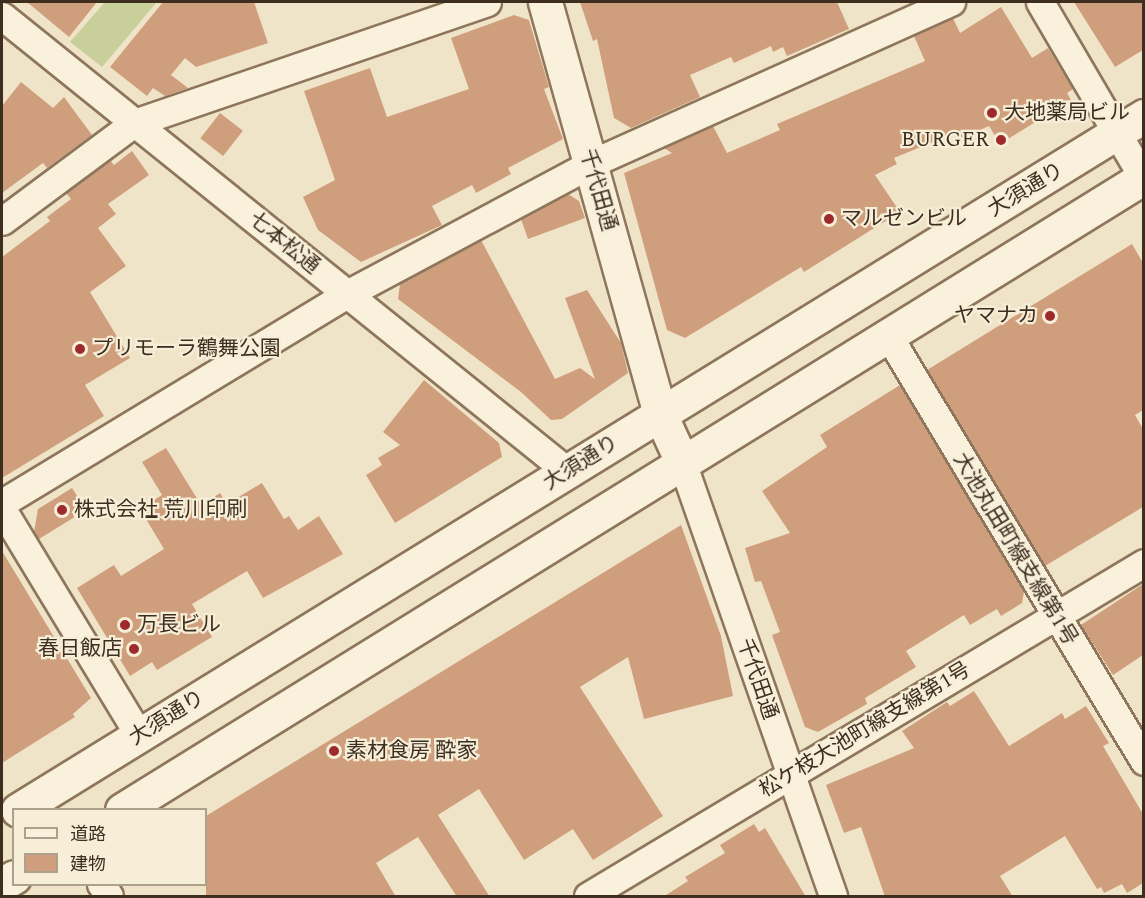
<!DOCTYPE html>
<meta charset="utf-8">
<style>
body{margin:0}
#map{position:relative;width:1145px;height:898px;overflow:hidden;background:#f0e4c8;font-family:Spectral,"Noto Sans JP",serif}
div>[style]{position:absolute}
.green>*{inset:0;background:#c9cf9b}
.building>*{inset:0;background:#cf9f7d;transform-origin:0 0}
.roads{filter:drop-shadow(2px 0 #8d765c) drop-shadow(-2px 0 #8d765c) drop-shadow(0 2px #8d765c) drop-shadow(0 -2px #8d765c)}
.street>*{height:27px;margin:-13.5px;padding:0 13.5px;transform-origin:13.5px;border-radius:13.5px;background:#faf1dc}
.secondary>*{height:33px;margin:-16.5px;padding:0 16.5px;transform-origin:16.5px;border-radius:16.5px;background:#faf1dc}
.dots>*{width:16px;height:16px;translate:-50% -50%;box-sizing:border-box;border:3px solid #f7eed8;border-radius:50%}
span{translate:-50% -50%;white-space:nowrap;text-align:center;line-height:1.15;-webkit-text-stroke:4.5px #f7eed8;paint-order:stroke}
.poi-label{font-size:21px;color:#3d2e20}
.left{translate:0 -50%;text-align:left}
.right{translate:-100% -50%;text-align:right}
.street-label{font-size:21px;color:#3d2e20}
.frame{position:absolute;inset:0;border:3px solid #3d2e20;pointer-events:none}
.legend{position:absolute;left:12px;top:808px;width:195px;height:78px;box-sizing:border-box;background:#f7eed8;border:2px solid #ada18e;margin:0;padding:8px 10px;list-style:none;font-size:18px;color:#3d2e20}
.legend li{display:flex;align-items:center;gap:12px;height:30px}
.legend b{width:30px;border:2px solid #ada18e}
</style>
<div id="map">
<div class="green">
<div style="clip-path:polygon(105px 2px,157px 2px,102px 67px,70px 42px)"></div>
</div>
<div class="building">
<div style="clip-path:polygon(27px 2px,97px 2px,69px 37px)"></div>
<div style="clip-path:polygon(163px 2px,254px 2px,268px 43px,196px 67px,185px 58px,171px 75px,188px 88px,165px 96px,153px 88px,147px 96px,110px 67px)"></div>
<div style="clip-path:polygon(580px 2px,837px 2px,849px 29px,787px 56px,783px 47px,773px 52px,771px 46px,734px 63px,731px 57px,690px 75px,700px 97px,631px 128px,614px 118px,597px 39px,593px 41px)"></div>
<div style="clip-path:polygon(1074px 2px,1143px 2px,1143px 50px,1115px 67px)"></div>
<div style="clip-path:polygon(1001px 7px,1032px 58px,1048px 48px,1073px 89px,1067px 93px,1071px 100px,1000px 144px,989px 126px,960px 139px,957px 132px,894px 158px,897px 164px,875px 175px,900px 212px,804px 272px,801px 267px,685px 338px,667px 330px,624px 173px,672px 153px,664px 148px,713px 126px,727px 153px,780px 130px,777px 124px,925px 61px,914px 36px,953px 18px,960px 33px)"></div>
<div style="clip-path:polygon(514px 15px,529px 20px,549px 87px,544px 89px,563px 139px,508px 168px,511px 174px,476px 193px,472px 185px,432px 206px,442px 225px,361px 262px,318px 230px,303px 197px,335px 180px,304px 91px,370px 68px,387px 117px,469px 89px,451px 38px)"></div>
<div style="clip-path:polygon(21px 82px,53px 108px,64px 97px,92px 135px,47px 168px,43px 163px,2px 193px,2px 106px)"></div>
<div style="left:220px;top:113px;width:29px;height:32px;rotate:38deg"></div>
<div style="clip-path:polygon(132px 151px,149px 175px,108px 204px,116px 214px,98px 228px,126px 266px,90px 292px,130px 358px,85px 385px,104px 416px,2px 478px,2px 257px,50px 221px,47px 217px,71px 199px,66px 193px,110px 160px,114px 165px)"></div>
<div style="clip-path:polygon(568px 194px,579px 201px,585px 218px,528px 239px,521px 219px)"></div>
<div style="clip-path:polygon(481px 240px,555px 379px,580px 368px,595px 379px,565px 298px,587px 290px,621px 343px,628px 373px,562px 419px,551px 420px,521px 392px,398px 299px,400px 284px)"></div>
<div style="clip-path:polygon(1132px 244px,1143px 263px,1143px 410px,1135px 415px,1143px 429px,1143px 507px,1045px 566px,927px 370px)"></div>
<div style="clip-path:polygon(424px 380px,499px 443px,502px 457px,395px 523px,366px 475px,382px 465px,378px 458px,400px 445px,383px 432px)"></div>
<div style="clip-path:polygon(900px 385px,1024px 592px,1022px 603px,1001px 616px,997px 609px,970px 625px,964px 615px,906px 651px,916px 667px,865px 698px,867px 704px,818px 732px,805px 727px,772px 635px,780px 632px,761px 581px,755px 582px,745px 548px,790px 533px,762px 491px,827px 447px,820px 435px)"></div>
<div style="clip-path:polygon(166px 448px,201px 505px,220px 493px,227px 504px,262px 483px,284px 519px,289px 516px,298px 530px,319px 516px,343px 554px,263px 598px,247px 571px,192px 604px,212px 637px,157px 670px,152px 662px,130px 676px,77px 588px,114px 565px,121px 576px,164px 549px,140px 509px,162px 495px,142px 462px)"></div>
<div style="clip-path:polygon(72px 488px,86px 510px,39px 539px,34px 532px,38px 509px)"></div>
<div style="clip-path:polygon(681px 525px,721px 636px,733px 696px,644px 719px,628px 657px,580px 687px,663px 816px,593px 860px,573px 829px,524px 860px,479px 789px,438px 815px,490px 897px,457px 897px,418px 837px,376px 863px,396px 897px,206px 897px,206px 816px)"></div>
<div style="clip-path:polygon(2px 551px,91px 698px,73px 714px,75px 717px,2px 763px)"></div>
<div style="clip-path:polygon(1143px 584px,1143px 655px,1113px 675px,1081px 625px)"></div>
<div style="clip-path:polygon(974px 691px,1009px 746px,1062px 713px,1065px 719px,1086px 706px,1109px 743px,1103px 746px,1143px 814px,1143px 883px,1127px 893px,1122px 884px,1104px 893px,1101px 887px,1097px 889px,1065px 836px,1000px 876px,1013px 897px,885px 897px,861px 827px,844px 833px,826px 785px,914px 748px,902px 731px,947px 702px,950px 706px)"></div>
<div style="clip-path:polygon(754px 824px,759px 832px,765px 828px,806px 897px,663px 897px,688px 881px,685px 877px,725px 853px,720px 845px)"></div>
</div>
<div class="roads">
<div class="street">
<div style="left:1040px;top:2px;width:205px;rotate:59.6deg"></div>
<div style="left:2px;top:16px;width:725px;rotate:38.84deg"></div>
<div style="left:2px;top:221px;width:164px;rotate:-36.6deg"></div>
<div style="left:134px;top:123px;width:373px;rotate:-18.9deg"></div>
<div style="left:888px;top:335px;width:497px;rotate:59deg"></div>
<div style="left:682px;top:462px;width:460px;rotate:70.8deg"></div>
<div style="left:2px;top:503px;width:403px;rotate:-31.2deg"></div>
<div style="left:347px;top:294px;width:276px;rotate:-28.1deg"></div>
<div style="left:590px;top:164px;width:396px;rotate:-24.2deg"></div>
<div style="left:2px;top:509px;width:264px;rotate:58.8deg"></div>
<div style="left:101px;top:884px;width:14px;rotate:56deg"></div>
<div style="left:588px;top:896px;width:648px;rotate:-30.92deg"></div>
</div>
<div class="secondary">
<div style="left:545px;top:2px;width:428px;rotate:74.4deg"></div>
<div style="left:660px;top:414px;width:53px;rotate:65.4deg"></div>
<div style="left:18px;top:810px;width:1323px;rotate:-31.65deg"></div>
<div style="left:122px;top:810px;width:1202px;rotate:-31.77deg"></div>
<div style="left:2px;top:884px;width:14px;rotate:-30deg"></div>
</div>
</div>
<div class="dots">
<div style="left:992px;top:113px;background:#9e2a2b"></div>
<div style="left:1001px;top:140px;background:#9e2a2b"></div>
<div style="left:829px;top:219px;background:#9e2a2b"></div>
<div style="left:1050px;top:316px;background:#9e2a2b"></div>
<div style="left:80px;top:349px;background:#9e2a2b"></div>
<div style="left:62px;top:510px;background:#9e2a2b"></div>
<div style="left:125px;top:625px;background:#9e2a2b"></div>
<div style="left:134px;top:649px;background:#9e2a2b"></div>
<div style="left:334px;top:751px;background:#9e2a2b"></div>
</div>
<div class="poi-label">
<span class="left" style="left:1004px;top:113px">大地薬局ビル</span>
<span class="right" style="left:989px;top:140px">BURGER</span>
<span class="left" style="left:841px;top:219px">マルゼンビル</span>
<span class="right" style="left:1038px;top:316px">ヤマナカ</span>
<span class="left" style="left:92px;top:349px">プリモーラ鶴舞公園</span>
<span class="left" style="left:74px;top:510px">株式会社 荒川印刷</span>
<span class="left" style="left:137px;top:625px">万長ビル</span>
<span class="right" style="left:122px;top:649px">春日飯店</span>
<span class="left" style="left:346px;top:751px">素材食房 酔家</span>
</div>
<div class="street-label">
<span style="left:598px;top:190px;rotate:74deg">千代田通</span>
<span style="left:1026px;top:190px;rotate:-31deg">大須通り</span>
<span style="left:284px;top:243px;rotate:39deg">七本松通</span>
<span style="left:581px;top:463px;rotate:-32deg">大須通り</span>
<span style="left:1015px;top:549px;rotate:59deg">大池丸田町線支線第1号</span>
<span style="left:757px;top:679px;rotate:71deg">千代田通</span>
<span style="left:167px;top:718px;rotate:-32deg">大須通り</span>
<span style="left:865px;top:730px;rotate:-31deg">松ケ枝大池町線支線第1号</span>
</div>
<div class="frame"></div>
<ul class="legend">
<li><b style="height:8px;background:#faf1dc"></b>道路</li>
<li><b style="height:16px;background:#cf9f7d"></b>建物</li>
</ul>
</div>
